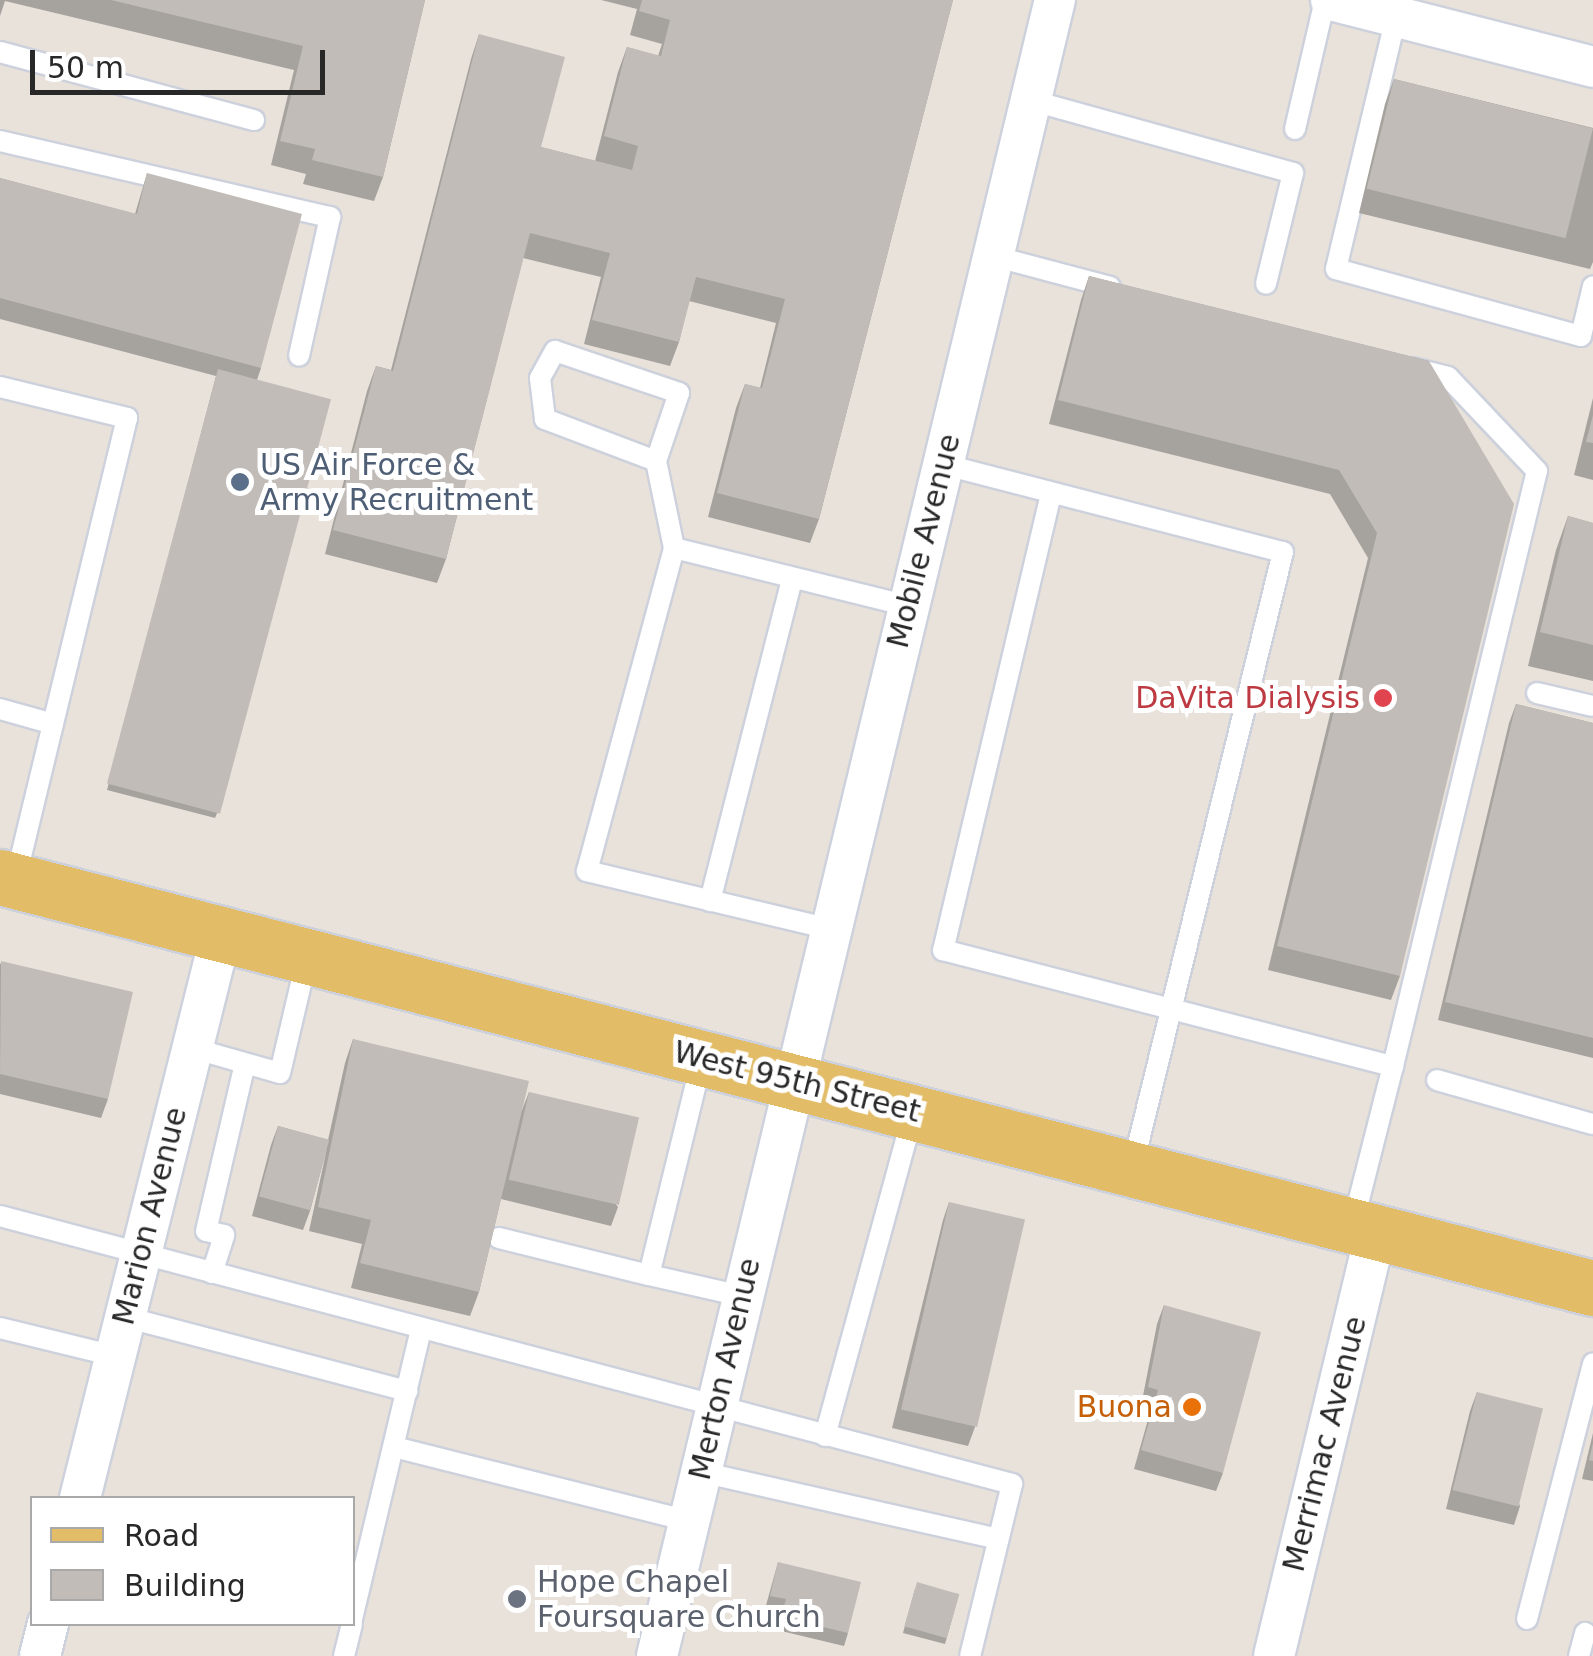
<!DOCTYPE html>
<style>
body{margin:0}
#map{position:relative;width:1593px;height:1656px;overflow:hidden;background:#e9e2db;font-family:"DejaVu Sans",sans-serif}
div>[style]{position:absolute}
.roads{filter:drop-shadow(2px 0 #cdd1dc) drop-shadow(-2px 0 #cdd1dc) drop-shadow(0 2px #cdd1dc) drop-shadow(0 -2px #cdd1dc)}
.service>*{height:20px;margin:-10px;padding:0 10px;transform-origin:10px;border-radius:10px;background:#fff}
.minor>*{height:40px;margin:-20px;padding:0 20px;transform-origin:20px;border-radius:20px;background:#fff}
.primary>*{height:55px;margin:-27.5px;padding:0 27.5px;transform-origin:27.5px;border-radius:27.5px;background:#e2bc67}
.wall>*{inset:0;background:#a6a29d}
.building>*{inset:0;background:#c1bcb7;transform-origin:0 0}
.dots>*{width:28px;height:28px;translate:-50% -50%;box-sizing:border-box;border:5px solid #fff;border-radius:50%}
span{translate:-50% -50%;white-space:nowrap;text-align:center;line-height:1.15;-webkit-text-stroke:10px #fff;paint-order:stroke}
.service-label{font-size:30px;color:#4e5e75}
.left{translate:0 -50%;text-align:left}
.street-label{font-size:30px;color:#282828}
.health-label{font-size:30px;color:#be3a42}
.right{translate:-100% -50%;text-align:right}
.food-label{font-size:30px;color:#c56008}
.worship-label{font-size:30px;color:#5b616d}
.legend{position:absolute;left:30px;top:1496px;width:325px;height:130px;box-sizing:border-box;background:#fff;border:2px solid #a9a9a9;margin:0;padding:12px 18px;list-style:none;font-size:30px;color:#282828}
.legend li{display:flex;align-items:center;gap:20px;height:50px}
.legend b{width:50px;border:2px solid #a9a9a9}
.scale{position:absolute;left:30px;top:50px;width:295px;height:45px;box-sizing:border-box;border:5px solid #282828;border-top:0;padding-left:12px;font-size:30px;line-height:35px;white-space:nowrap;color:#282828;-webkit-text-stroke:8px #fff;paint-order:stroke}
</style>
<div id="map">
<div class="roads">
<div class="service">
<div style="left:1396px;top:17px;width:259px;rotate:103.4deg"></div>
<div style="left:1336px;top:269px;width:254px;rotate:15.3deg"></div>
<div style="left:1581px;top:336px;width:51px;rotate:-76.5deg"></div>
<div style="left:0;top:52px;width:263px;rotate:15deg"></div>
<div style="left:1030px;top:100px;width:273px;rotate:15.5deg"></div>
<div style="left:1293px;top:173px;width:114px;rotate:103.7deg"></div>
<div style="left:1295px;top:129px;width:132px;rotate:-76.9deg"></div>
<div style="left:0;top:141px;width:339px;rotate:13deg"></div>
<div style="left:330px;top:217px;width:142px;rotate:102.6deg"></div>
<div style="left:993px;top:256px;width:121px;rotate:14.8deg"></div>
<div style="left:0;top:387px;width:131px;rotate:13.7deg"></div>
<div style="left:127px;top:418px;width:472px;rotate:103.6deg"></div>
<div style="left:656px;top:461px;width:119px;rotate:-159.3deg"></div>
<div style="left:545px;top:419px;width:41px;rotate:-97deg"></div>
<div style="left:540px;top:378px;width:31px;rotate:-61deg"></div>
<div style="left:555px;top:351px;width:131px;rotate:18.7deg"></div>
<div style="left:679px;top:393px;width:72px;rotate:108.7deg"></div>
<div style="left:656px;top:461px;width:89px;rotate:78.3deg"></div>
<div style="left:942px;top:464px;width:352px;rotate:14.5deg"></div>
<div style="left:1283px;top:552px;width:635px;rotate:103.75deg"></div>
<div style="left:1051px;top:494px;width:469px;rotate:103.3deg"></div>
<div style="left:943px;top:950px;width:465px;rotate:14.5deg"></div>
<div style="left:1393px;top:1066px;width:162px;rotate:104.3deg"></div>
<div style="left:1537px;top:693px;width:57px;rotate:13.1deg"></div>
<div style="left:0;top:709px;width:55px;rotate:15.8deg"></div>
<div style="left:710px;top:901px;width:332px;rotate:-75.7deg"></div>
<div style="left:830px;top:929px;width:250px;rotate:-166.6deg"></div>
<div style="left:587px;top:871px;width:335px;rotate:-74.9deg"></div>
<div style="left:674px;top:548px;width:241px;rotate:13.9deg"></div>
<div style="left:192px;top:1048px;width:91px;rotate:15.9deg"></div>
<div style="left:280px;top:1073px;width:118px;rotate:-76.8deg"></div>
<div style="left:1393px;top:1066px;width:612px;rotate:-76.4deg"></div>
<div style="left:1537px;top:471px;width:129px;rotate:-133.4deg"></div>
<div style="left:1448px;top:377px;width:36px;rotate:-166deg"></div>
<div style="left:1437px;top:1080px;width:162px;rotate:15.8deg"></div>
<div style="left:0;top:1216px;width:1047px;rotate:14.83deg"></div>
<div style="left:1012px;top:1484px;width:177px;rotate:103.7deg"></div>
<div style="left:499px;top:1238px;width:154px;rotate:13.9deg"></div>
<div style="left:649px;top:1275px;width:221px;rotate:-76.2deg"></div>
<div style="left:212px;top:1273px;width:40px;rotate:-72deg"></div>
<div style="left:224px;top:1235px;width:18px;rotate:-167deg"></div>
<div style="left:206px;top:1231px;width:172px;rotate:-76.9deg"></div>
<div style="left:649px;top:1275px;width:95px;rotate:12.7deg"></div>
<div style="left:125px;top:1317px;width:292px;rotate:14.7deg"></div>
<div style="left:0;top:1328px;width:118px;rotate:13.7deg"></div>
<div style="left:825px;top:1436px;width:334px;rotate:-74.7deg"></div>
<div style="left:394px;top:1447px;width:304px;rotate:14.1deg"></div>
<div style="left:701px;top:1472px;width:304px;rotate:12.7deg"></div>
<div style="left:352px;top:1619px;width:297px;rotate:-76.6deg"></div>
<div style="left:1527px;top:1619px;width:264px;rotate:-75.5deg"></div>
<div style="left:344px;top:1656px;width:33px;rotate:-76deg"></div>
<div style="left:1579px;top:1656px;width:24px;rotate:-75deg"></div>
</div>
<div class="minor">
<div style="left:1331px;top:0;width:270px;rotate:14.3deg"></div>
<div style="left:80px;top:1498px;width:581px;rotate:-75.96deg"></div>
<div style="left:40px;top:1656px;width:33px;rotate:-76deg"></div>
<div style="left:657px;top:1656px;width:1703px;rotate:-76.49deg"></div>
<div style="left:1274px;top:1656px;width:436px;rotate:-76.5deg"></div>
</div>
<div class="primary">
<div style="left:0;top:877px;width:1645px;rotate:14.47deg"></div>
</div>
</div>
<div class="wall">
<div style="clip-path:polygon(0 0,425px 0,383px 177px,374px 201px,303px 184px,306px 174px,271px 165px,294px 70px,5px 1px,0 16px)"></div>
<div style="clip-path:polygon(601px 0,953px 0,819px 519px,810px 543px,708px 517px,736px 408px,745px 384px,760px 388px,776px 323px,689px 301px,679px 342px,670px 366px,584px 344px,601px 277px,523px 258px,446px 559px,437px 583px,325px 554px,367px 391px,376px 366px,391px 370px,471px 59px,479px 34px,541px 147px,595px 161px,618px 72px,627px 47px,658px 56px,662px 44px,630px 35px,637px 9px)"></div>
<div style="clip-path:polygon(1394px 79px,1593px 128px,1593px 262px,1590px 269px,1359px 213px,1385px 104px)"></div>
<div style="clip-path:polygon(147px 173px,261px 368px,257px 380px,218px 811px,215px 818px,107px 790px,216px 376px,0 319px,0 178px,135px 214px)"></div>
<div style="clip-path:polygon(1089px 276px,1429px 361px,1400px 976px,1391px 1000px,1268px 970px,1368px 558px,1330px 494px,1049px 424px,1081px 300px)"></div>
<div style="clip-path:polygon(1593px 398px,1593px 480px,1574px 475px)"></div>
<div style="clip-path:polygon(1568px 516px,1593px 523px,1593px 681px,1528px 666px,1556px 550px)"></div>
<div style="clip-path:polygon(1516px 704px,1593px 723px,1593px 1058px,1438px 1020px,1509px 723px)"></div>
<div style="clip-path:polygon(0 963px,108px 1099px,101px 1118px,0 1094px)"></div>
<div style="clip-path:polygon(353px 1039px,522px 1110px,529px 1092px,618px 1207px,611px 1226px,501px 1199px,479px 1292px,470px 1316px,351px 1288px,362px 1244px,309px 1231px,327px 1148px,310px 1211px,303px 1230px,252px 1216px,271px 1145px,278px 1126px,328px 1140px,345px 1063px)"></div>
<div style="clip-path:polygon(949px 1202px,975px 1427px,968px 1446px,892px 1428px,943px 1220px)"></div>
<div style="clip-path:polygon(1164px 1305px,1223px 1473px,1216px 1491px,1134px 1469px,1151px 1409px,1141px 1406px,1157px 1324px)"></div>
<div style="clip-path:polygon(1477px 1392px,1520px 1506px,1514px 1525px,1446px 1509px,1470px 1411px)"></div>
<div style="clip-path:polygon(1593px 1433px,1593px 1481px,1582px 1479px)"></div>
<div style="clip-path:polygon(778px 1562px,848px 1633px,844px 1646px,777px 1630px,781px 1612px,765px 1609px)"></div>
<div style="clip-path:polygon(915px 1589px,959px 1594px,945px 1644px,903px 1633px)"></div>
</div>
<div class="building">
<div style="clip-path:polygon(111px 0,425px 0,383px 177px,312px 160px,315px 149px,280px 141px,303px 46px)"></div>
<div style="clip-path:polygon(642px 0,953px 0,819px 519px,717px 493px,745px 384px,762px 388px,785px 299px,696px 277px,679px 342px,592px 320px,610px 253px,530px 233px,446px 559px,333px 530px,376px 366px,393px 371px,479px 34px,565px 57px,541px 147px,632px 170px,638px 146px,604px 136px,627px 47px,661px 56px,670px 20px,639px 11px)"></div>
<div style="left:1394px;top:79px;width:205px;height:113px;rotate:14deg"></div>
<div style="clip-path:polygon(147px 173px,302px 214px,261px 368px,0 298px,0 178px,137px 214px)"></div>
<div style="clip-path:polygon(1089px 276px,1429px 361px,1514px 504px,1400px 976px,1277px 946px,1377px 533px,1339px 470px,1058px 400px)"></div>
<div style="left:218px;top:369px;width:117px;height:429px;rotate:15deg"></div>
<div style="clip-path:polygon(1593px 415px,1593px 443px,1586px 442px)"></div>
<div style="clip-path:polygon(1568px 516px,1593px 523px,1593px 645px,1540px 632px)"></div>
<div style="clip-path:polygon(1516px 704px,1593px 723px,1593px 1038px,1445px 1002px)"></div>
<div style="clip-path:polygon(1px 961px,133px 992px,108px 1099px,0 1074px)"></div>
<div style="clip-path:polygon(353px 1039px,529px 1081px,479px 1292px,360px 1263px,371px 1220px,318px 1207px)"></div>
<div style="left:529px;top:1092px;width:113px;height:90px;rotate:13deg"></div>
<div style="left:278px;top:1126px;width:53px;height:73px;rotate:15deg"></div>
<div style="left:949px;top:1202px;width:78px;height:213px;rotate:13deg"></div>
<div style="clip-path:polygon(1164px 1305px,1261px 1332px,1223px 1473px,1141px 1450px,1158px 1390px,1148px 1387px)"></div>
<div style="left:1477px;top:1392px;width:68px;height:101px;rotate:14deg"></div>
<div style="clip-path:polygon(1593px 1443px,1593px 1461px,1589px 1460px)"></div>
<div style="clip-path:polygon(778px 1562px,861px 1582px,848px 1633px,781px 1617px,786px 1599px,770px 1596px)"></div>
<div style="left:917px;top:1582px;width:44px;height:46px;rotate:16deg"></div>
</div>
<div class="dots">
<div style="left:240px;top:482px;background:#5c6f8a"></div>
<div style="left:1383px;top:698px;background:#e0444e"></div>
<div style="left:1192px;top:1407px;background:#e8710a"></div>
<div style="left:517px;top:1599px;background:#6b7280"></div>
</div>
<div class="service-label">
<span class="left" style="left:260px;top:482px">US Air Force &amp;<br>Army Recruitment</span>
</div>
<div class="street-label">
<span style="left:924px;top:541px;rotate:-76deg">Mobile Avenue</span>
<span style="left:797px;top:1082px;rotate:14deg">West 95th Street</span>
<span style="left:150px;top:1216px;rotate:-76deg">Marion Avenue</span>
<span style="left:725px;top:1369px;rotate:-77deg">Merton Avenue</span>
<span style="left:1325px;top:1444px;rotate:-76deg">Merrimac Avenue</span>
</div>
<div class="health-label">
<span class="right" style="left:1360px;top:698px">DaVita Dialysis</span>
</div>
<div class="food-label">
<span class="right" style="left:1172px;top:1407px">Buona</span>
</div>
<div class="worship-label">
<span class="left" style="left:537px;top:1599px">Hope Chapel<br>Foursquare Church</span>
</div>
<ul class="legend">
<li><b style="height:12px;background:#e2bc67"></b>Road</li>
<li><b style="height:28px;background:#c1bcb7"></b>Building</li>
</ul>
<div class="scale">50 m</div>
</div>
